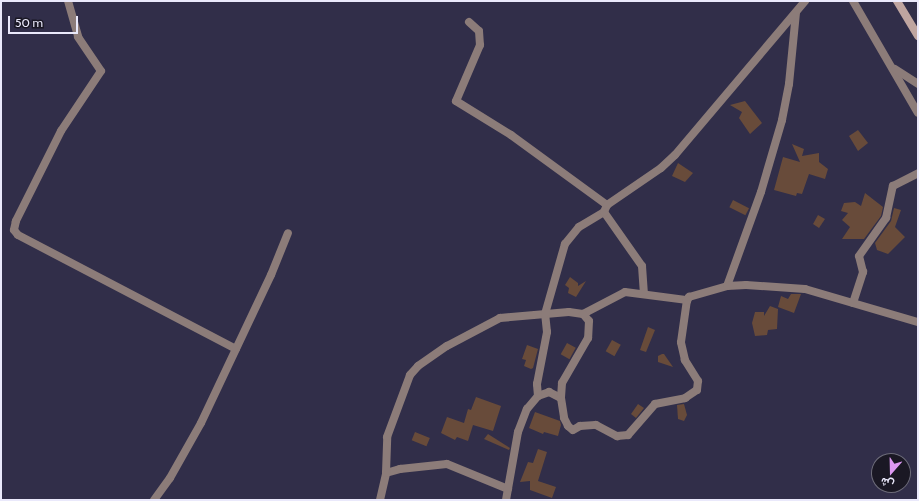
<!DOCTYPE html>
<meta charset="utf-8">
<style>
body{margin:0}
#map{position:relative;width:919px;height:501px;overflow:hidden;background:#312e49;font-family:Cabin,Vazirmatn,sans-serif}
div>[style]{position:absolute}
.building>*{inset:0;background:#684b3a;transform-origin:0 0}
.street>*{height:8px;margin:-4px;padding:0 4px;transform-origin:4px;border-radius:4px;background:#8c7c79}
.secondary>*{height:8px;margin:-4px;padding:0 4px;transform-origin:4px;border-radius:4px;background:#bfa5a0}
span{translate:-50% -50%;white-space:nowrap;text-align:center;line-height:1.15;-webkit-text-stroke:3px #1a1824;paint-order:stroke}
.frame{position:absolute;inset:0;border:2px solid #eae9fb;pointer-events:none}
.north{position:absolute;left:871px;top:453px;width:40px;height:40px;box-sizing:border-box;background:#1a1824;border:1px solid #6d6c7a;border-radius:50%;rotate:200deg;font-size:11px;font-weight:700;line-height:16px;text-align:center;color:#eae9fb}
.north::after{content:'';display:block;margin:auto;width:14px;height:18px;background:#dd99f3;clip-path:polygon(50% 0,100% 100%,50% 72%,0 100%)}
.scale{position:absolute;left:8px;top:16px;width:70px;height:18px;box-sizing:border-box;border:2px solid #eae9fb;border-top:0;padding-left:5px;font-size:12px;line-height:14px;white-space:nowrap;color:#eae9fb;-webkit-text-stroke:3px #1a1824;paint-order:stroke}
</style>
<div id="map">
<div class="building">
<div style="clip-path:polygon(745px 101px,762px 123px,750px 134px,739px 118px,742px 112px,730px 105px)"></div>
<div style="clip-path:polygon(858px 130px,868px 143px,858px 151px,849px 136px)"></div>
<div style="clip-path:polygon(792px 144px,804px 149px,802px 156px,819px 153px,819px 162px,828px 169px,825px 179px,809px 174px,802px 194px,797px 193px,796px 196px,774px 190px,783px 157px,800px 162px)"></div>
<div style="clip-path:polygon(678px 163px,693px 173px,685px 182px,672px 176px)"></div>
<div style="clip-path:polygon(865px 193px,883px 207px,881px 216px,864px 239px,842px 239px,850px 227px,842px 220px,848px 213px,841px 211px,844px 203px,855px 202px,861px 206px)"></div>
<div style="left:733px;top:200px;width:18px;height:8px;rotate:27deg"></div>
<div style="clip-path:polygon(894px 208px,901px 210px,895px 227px,905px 237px,888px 254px,877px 250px,875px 243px,891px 221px)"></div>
<div style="clip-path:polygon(818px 215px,825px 219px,819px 228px,813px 224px)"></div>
<div style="clip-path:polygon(570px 277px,578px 283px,578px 286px,586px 281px,576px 297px,568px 293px,569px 288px,565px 285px)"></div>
<div style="clip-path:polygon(791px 294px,801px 294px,794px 313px,778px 307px,781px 296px,788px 299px)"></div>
<div style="clip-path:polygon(770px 306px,778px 309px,777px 329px,768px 330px,767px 335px,755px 336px,752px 323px,755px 312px,764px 312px,764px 316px)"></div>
<div style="clip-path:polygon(648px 327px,655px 330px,646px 352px,640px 350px)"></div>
<div style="left:612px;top:340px;width:10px;height:13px;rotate:29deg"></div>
<div style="left:567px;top:343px;width:10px;height:13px;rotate:29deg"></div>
<div style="clip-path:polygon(527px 345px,538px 349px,533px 368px,531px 369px,524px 366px,526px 360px,522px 359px)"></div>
<div style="clip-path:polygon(662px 354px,664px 354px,673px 367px,658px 362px,658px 356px)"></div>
<div style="clip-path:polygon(476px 397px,501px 406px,493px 431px,473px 425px,468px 441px,457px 437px,455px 440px,441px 433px,447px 417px,464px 423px,468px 409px,471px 410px)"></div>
<div style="clip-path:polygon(638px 404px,644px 408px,636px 418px,631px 414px)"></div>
<div style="clip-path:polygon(684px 404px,687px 415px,684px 421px,678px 419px,677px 405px)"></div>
<div style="clip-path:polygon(535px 412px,560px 421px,561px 425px,558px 436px,544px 432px,543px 434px,529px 428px)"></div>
<div style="left:415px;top:432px;width:16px;height:9px;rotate:22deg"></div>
<div style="clip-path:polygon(488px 434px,510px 448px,509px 450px,484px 439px)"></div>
<div style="clip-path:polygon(538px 449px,547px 452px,538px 481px,556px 487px,552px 498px,530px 490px,530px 481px,520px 482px,528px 462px,533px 463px)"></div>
</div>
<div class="street">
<div style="left:68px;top:1px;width:37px;rotate:74deg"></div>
<div style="left:78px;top:37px;width:41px;rotate:55.9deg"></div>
<div style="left:101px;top:71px;width:72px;rotate:123.7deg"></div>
<div style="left:61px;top:131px;width:101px;rotate:116.6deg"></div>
<div style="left:16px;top:221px;width:9px;rotate:103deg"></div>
<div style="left:14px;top:230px;width:6px;rotate:51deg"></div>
<div style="left:18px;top:235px;width:246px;rotate:27.6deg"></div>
<div style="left:853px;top:1px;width:129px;rotate:59.9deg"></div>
<div style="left:469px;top:22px;width:13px;rotate:42deg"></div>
<div style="left:479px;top:31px;width:14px;rotate:86deg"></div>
<div style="left:480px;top:45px;width:61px;rotate:113.2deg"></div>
<div style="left:456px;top:101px;width:65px;rotate:31.7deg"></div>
<div style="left:511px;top:135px;width:119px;rotate:36.1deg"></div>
<div style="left:895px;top:69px;width:27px;rotate:33deg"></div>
<div style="left:604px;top:212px;width:66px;rotate:54.9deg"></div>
<div style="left:642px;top:266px;width:28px;rotate:86deg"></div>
<div style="left:727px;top:286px;width:100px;rotate:-70.1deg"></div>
<div style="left:761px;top:192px;width:75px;rotate:-73.7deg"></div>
<div style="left:782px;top:120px;width:37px;rotate:-79deg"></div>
<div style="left:789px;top:84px;width:71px;rotate:-84.4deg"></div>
<div style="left:853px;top:303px;width:33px;rotate:-72deg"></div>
<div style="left:863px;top:272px;width:16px;rotate:-104deg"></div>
<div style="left:859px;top:256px;width:47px;rotate:-54.6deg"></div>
<div style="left:886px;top:218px;width:33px;rotate:-78deg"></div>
<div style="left:893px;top:186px;width:28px;rotate:-27deg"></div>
<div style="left:583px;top:314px;width:47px;rotate:-27.6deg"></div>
<div style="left:625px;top:292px;width:63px;rotate:7.4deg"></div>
<div style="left:538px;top:396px;width:12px;rotate:-20deg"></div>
<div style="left:549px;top:392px;width:13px;rotate:27deg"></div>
<div style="left:561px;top:398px;width:20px;rotate:81deg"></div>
<div style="left:564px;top:418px;width:9px;rotate:63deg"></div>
<div style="left:568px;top:426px;width:6px;rotate:39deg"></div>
<div style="left:573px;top:430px;width:8px;rotate:-30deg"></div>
<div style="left:580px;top:426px;width:16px;rotate:-4deg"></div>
<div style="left:596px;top:425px;width:24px;rotate:28deg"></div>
<div style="left:617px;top:436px;width:11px;rotate:-5deg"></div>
<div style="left:628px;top:435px;width:41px;rotate:-48.9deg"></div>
<div style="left:655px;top:404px;width:31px;rotate:-11deg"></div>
<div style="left:685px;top:398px;width:14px;rotate:-34deg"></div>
<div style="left:697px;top:390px;width:9px;rotate:-84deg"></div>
<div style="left:698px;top:381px;width:25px;rotate:-122deg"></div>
<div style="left:685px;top:360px;width:18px;rotate:-103deg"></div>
<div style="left:681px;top:342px;width:42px;rotate:-81.9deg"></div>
<div style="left:687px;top:300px;width:4px;rotate:-56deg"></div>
<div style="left:689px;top:297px;width:40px;rotate:-16deg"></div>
<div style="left:727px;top:286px;width:19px;rotate:-3deg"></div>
<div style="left:746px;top:285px;width:59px;rotate:3.9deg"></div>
<div style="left:805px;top:289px;width:118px;rotate:16.3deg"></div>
<div style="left:386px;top:473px;width:15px;rotate:-16deg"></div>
<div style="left:400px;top:469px;width:47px;rotate:-6.1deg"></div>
<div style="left:447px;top:464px;width:66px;rotate:22.3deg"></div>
<div style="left:154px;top:500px;width:27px;rotate:-54deg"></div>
<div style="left:170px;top:478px;width:63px;rotate:-60.6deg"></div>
<div style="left:201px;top:423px;width:164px;rotate:-64.7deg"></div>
<div style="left:271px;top:275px;width:45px;rotate:-68deg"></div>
<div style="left:380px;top:500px;width:28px;rotate:-77deg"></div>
<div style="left:386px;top:473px;width:36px;rotate:-88deg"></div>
<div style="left:387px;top:437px;width:66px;rotate:-69.6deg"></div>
<div style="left:410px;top:375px;width:12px;rotate:-48deg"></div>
<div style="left:418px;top:366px;width:35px;rotate:-35deg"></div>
<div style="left:447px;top:346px;width:60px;rotate:-27.8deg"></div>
<div style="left:500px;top:318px;width:69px;rotate:-5deg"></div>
<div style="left:569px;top:312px;width:14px;rotate:8deg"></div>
<div style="left:583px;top:314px;width:9px;rotate:49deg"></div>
<div style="left:589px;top:321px;width:17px;rotate:93deg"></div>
<div style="left:588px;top:338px;width:52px;rotate:120deg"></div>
<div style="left:562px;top:383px;width:15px;rotate:94deg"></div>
<div style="left:506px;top:500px;width:69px;rotate:-80deg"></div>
<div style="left:518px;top:432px;width:25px;rotate:-69deg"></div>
<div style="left:527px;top:409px;width:17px;rotate:-50deg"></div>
<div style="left:538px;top:396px;width:12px;rotate:-95deg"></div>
<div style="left:537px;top:384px;width:53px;rotate:-79.1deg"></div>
<div style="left:547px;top:332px;width:18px;rotate:-96deg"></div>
<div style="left:545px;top:314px;width:73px;rotate:-74.1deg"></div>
<div style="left:565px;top:244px;width:22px;rotate:-51deg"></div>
<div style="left:579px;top:227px;width:29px;rotate:-31deg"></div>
<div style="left:604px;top:212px;width:8px;rotate:-67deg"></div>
<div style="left:607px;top:205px;width:65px;rotate:-34.4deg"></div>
<div style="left:661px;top:168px;width:19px;rotate:-43deg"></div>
<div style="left:675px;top:155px;width:202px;rotate:-49.8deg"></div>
</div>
<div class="secondary">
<div style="left:897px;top:1px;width:41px;rotate:59deg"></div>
</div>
<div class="frame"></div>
<div class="north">ش</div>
<div class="scale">50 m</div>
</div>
